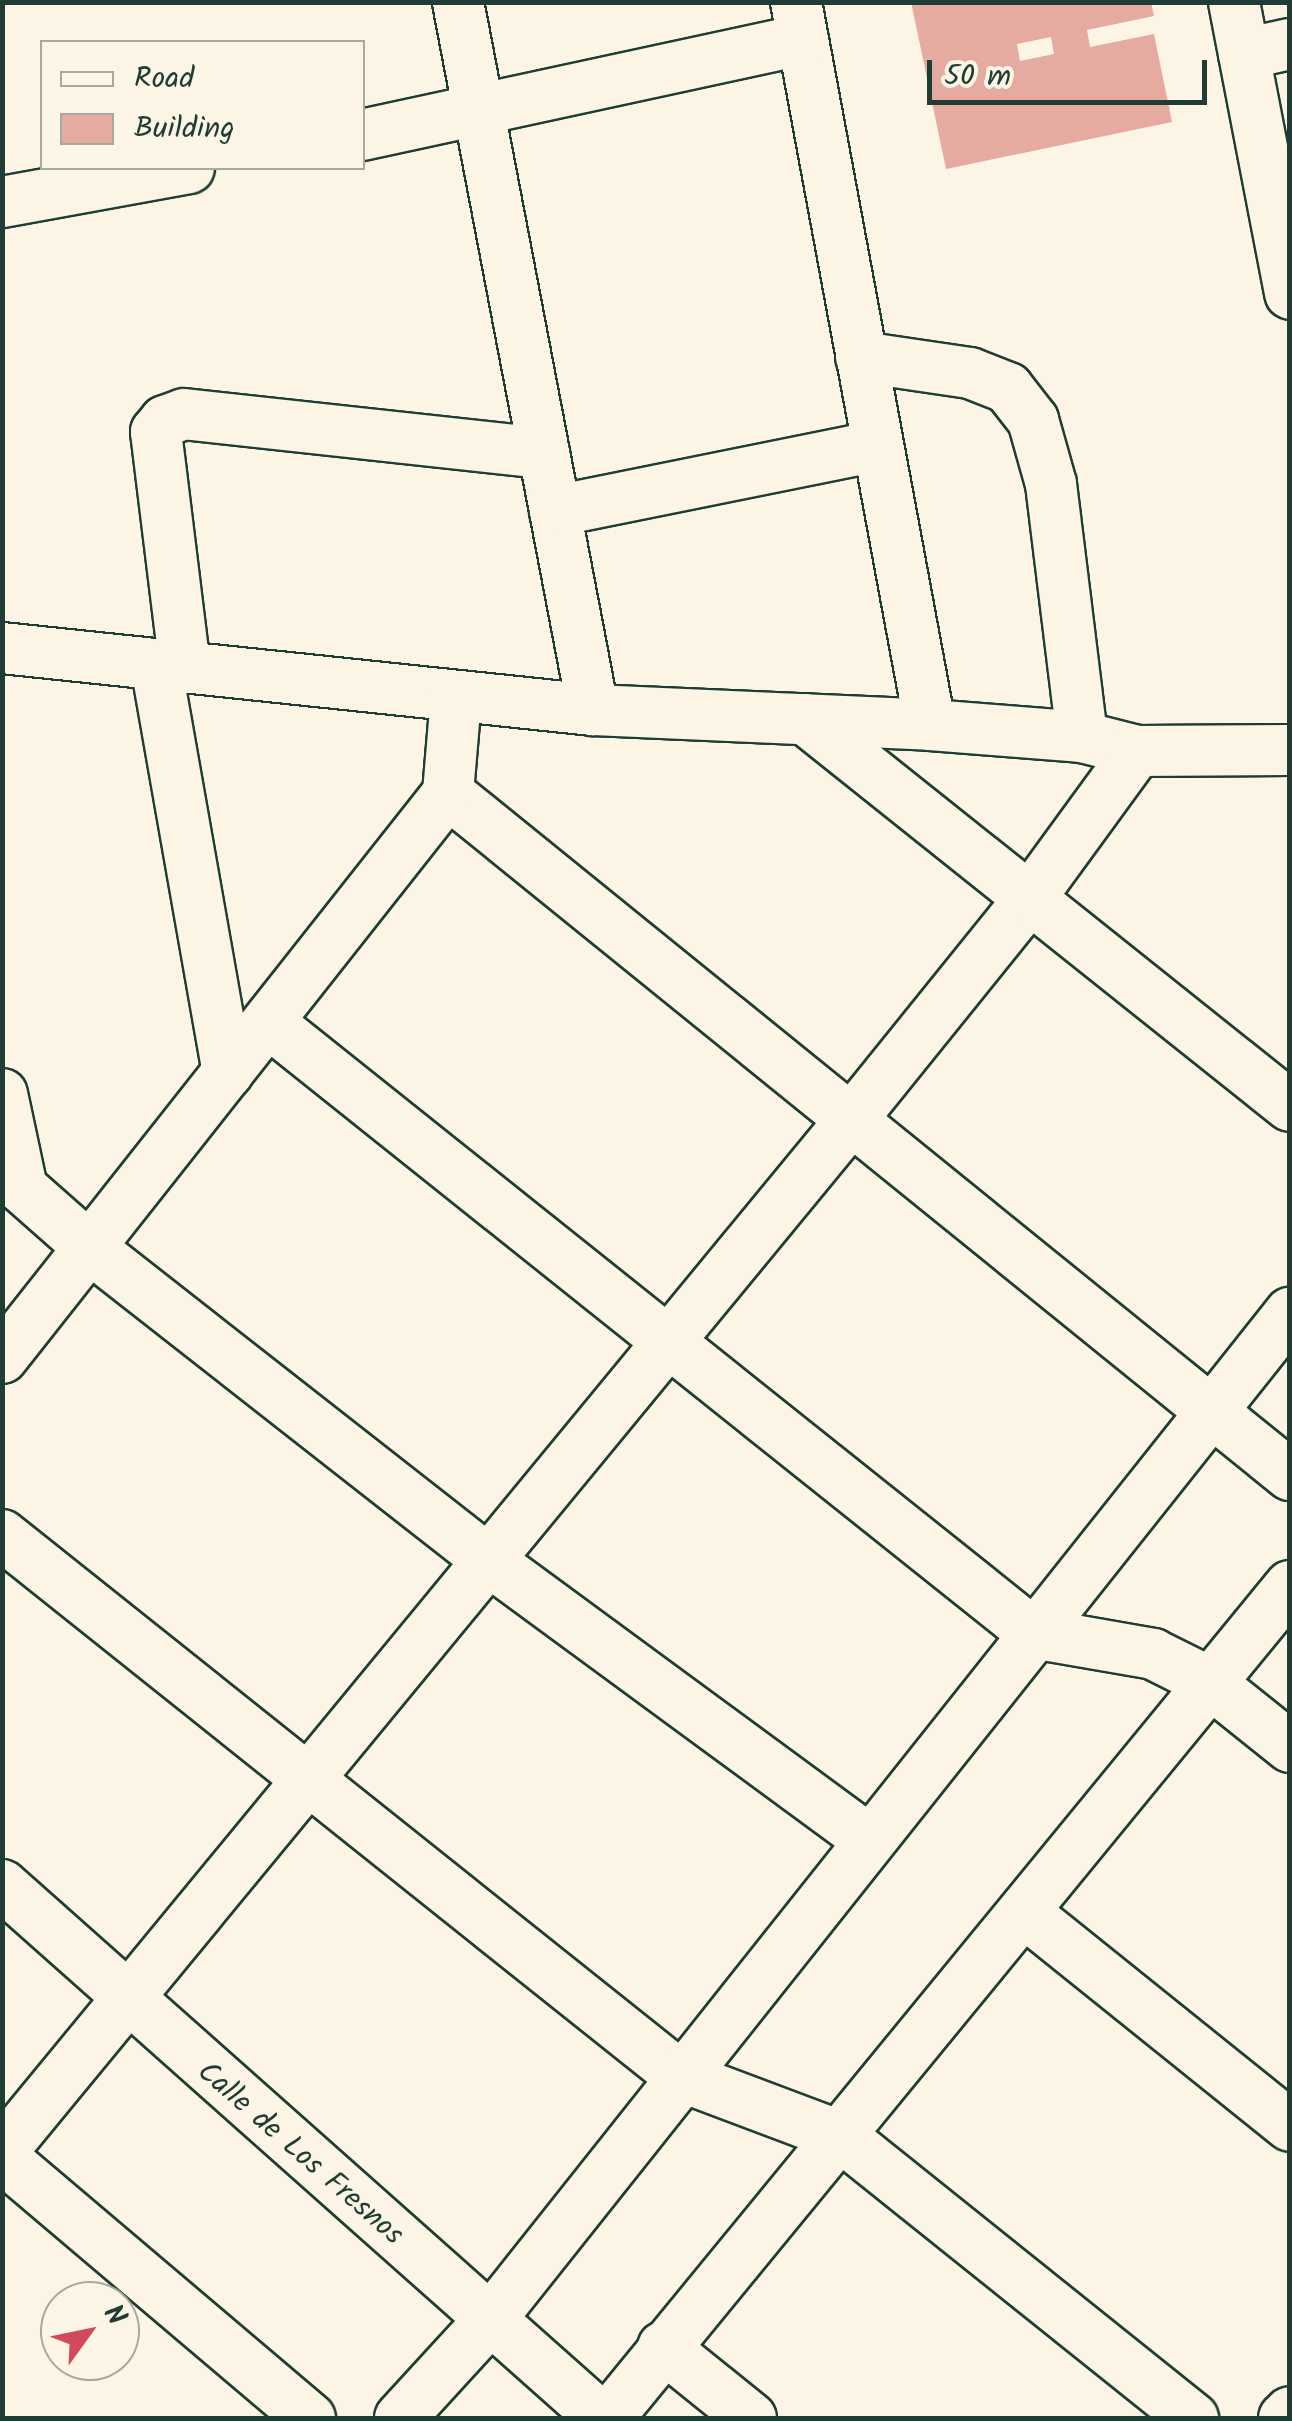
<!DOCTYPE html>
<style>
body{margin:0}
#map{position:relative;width:1292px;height:2421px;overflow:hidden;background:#fcf5e5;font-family:Kalam,sans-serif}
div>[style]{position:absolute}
.building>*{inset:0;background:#e5aba1}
.roads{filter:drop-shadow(2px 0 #1f3d34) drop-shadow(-2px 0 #1f3d34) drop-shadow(0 2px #1f3d34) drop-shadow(0 -2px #1f3d34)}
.minor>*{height:50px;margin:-25px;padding:0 25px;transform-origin:25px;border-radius:25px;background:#fcf5e5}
span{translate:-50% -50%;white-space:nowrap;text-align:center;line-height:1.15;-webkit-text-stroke:9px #fcf5e5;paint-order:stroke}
.street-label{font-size:30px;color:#1f3d34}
.frame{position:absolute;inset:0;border:5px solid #1f3d34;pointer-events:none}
.legend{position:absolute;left:40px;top:40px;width:325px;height:130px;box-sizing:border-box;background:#fcf5e5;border:2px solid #a4ab9e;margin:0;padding:12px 18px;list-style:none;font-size:30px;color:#1f3d34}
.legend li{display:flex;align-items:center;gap:20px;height:50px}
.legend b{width:50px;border:2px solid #a4ab9e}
.north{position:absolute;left:40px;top:2281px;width:100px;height:100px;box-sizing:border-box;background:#fcf5e5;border:2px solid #a4ab9e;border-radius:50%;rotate:57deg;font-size:28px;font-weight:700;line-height:40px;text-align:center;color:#1f3d34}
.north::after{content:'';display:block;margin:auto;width:35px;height:45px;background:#d1495b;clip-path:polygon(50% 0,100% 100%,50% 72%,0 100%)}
.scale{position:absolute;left:927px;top:60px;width:280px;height:45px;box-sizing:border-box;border:5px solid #1f3d34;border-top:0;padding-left:12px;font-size:30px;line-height:35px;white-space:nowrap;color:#1f3d34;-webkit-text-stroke:8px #fcf5e5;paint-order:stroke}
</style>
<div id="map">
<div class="building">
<div style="clip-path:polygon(evenodd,911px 2px,1151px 2px,1154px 16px,1087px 30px,1090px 47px,1154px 34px,1172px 122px,946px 169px,911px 2px,1051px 37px,1054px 54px,1020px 61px,1017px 44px,1051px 37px)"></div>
</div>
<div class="roads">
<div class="minor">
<div style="left:458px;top:2px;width:721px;rotate:79.2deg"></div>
<div style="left:796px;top:2px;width:735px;rotate:79.5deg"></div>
<div style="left:1234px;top:2px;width:297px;rotate:79.1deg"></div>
<div style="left:1244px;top:54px;width:47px;rotate:-12.3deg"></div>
<div style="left:362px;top:135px;width:451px;rotate:-12.2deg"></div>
<div style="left:2px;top:202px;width:190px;rotate:-10.3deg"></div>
<div style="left:861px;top:357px;width:110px;rotate:8.4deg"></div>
<div style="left:970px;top:373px;width:41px;rotate:21.5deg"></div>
<div style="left:1008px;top:388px;width:41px;rotate:52deg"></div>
<div style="left:1033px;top:420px;width:66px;rotate:74.3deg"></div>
<div style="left:1051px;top:484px;width:255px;rotate:83deg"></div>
<div style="left:555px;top:511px;width:329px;rotate:-11.4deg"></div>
<div style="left:2px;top:648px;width:594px;rotate:5.99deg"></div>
<div style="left:593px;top:710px;width:337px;rotate:2.5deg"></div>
<div style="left:930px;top:725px;width:152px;rotate:4.5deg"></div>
<div style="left:1082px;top:737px;width:57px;rotate:14.3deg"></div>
<div style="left:1137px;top:751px;width:153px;rotate:-0.4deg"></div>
<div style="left:156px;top:665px;width:414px;rotate:80deg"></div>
<div style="left:185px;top:668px;width:238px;rotate:-97deg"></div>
<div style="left:156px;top:432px;width:14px;rotate:-51deg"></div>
<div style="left:165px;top:421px;width:20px;rotate:-20deg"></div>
<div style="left:184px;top:414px;width:362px;rotate:6.2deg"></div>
<div style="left:805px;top:719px;width:620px;rotate:38.59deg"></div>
<div style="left:448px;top:793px;width:1084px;rotate:39.01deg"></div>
<div style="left:268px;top:1022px;width:979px;rotate:38.61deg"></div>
<div style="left:1033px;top:1633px;width:122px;rotate:9.9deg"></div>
<div style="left:1153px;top:1654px;width:63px;rotate:26.6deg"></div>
<div style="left:1209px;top:1682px;width:104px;rotate:38.7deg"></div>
<div style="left:2px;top:1094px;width:96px;rotate:78deg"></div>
<div style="left:22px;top:1188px;width:91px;rotate:41.4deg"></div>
<div style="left:90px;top:1248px;width:506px;rotate:38.09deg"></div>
<div style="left:488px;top:1560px;width:471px;rotate:36.3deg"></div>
<div style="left:2px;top:1358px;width:720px;rotate:-51.71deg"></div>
<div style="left:448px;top:793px;width:95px;rotate:-85.2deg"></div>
<div style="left:2px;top:1535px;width:867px;rotate:38.59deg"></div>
<div style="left:680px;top:2076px;width:173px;rotate:20.6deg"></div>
<div style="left:842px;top:2137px;width:450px;rotate:38.7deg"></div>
<div style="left:2px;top:1885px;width:803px;rotate:41.62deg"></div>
<div style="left:1024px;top:1912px;width:341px;rotate:38.8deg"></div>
<div style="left:2px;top:2151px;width:1336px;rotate:-50.53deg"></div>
<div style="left:851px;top:1120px;width:285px;rotate:-51.1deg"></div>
<div style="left:1030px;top:898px;width:182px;rotate:-53.9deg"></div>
<div style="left:2px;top:2157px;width:404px;rotate:40.3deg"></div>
<div style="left:663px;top:2347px;width:113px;rotate:38.9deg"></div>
<div style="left:400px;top:2418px;width:132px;rotate:-47.5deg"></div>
<div style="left:489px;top:2321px;width:1288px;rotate:-51.53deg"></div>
<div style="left:608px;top:2418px;width:1076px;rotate:-50.66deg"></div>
<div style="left:1284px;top:2418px;width:8px;rotate:-45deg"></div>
</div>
</div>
<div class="street-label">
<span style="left:300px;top:2154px;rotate:41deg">Calle de Los Fresnos</span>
</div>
<div class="frame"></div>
<ul class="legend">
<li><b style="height:12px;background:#fcf5e5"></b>Road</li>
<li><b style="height:28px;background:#e5aba1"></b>Building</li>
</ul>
<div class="north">N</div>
<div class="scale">50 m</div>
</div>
